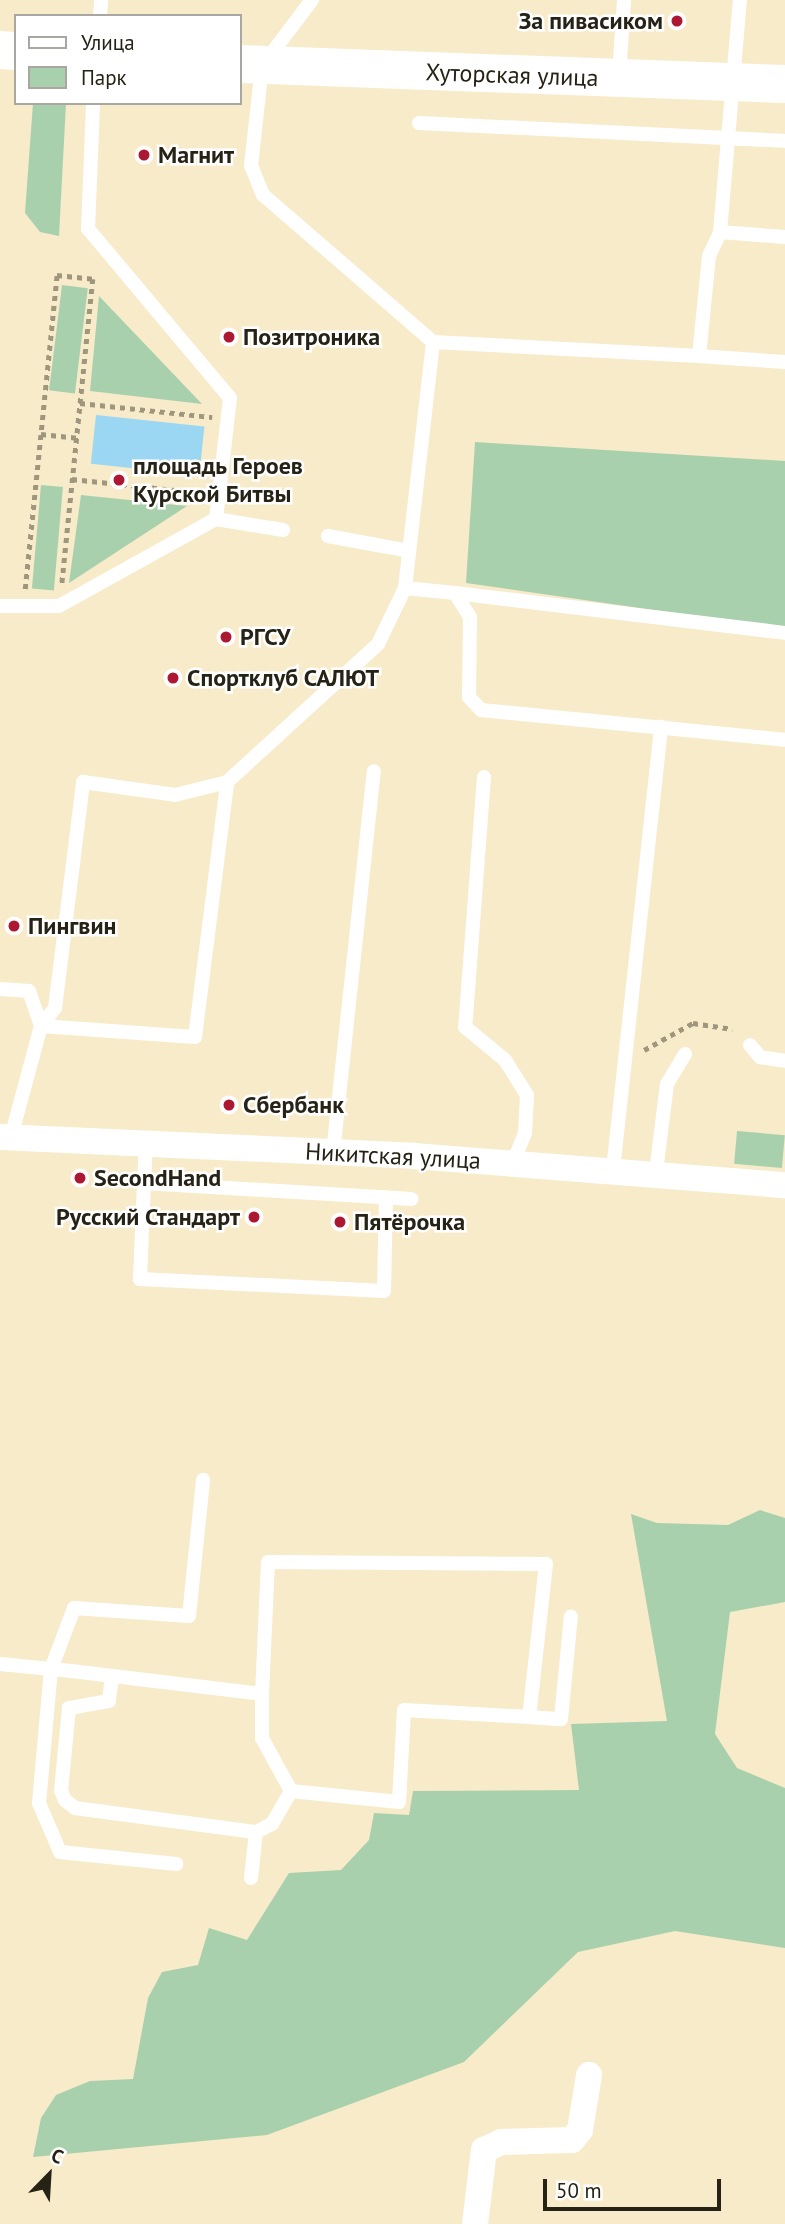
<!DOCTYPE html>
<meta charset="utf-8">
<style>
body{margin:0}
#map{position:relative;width:785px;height:2224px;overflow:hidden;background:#f7ebca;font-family:"PT Sans",sans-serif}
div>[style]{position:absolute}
.green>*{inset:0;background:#a9d0ad;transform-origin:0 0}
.water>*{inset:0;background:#9bd6f3;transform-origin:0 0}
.path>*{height:4.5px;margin-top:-2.25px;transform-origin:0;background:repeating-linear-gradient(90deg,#9e967d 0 5px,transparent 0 10px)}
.lane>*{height:14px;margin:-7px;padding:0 7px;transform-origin:7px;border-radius:7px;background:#fff}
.street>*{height:26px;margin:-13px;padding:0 13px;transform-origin:13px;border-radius:13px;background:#fff}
.secondary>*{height:38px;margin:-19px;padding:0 19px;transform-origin:19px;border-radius:19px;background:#fff}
.dots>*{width:19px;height:19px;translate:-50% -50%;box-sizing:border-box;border:4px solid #fff;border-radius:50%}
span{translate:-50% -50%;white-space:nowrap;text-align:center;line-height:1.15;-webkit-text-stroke:5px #fff;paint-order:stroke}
.poi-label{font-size:24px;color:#262215;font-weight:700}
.right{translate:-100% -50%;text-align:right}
.left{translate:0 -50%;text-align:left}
.street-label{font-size:24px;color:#262215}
.legend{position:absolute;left:14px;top:14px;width:228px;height:91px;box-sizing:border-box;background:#fff;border:2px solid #a8a7a1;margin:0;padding:9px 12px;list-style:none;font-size:21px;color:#262215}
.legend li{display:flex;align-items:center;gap:14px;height:35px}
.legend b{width:35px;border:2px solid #a8a7a1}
.north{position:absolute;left:14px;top:2140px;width:70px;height:70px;-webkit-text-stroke:5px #fff;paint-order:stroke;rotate:24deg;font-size:19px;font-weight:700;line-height:28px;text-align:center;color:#262215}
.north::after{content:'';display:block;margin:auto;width:24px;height:32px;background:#262215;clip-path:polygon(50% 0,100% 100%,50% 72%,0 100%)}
.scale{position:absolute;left:543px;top:2179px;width:178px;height:32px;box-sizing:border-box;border:4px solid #262215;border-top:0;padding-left:9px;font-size:21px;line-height:24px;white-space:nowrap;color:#262215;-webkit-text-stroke:5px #fff;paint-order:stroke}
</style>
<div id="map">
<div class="green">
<div style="clip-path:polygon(33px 103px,66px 103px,59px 236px,40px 232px,25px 213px)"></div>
<div style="left:62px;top:285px;width:26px;height:106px;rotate:7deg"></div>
<div style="clip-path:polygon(99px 296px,202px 404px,90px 391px)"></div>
<div style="clip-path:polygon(475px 442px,785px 461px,785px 629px,466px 583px)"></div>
<div style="left:41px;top:485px;width:22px;height:104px;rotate:5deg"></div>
<div style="clip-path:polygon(81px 495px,187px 506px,69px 583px)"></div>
<div style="left:737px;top:1131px;width:48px;height:33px;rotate:5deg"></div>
<div style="clip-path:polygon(760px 1510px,785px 1518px,785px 1602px,730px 1612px,715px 1734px,737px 1768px,785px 1788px,785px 1948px,675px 1931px,578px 1952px,464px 2062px,267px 2135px,33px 2157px,41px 2118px,56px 2095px,90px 2081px,133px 2079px,148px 1998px,162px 1972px,198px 1965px,209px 1928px,247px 1940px,289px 1873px,341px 1870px,369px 1840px,374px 1813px,409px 1815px,413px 1791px,579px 1790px,571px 1724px,667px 1721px,631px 1514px,657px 1523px,728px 1525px)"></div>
</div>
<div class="water">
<div style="left:96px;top:415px;width:109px;height:49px;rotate:6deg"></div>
</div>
<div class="path">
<div style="left:80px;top:403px;width:133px;rotate:6.1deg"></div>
<div style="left:41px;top:434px;width:36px;rotate:6deg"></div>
<div style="left:72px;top:479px;width:131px;rotate:6.1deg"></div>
<div style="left:25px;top:589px;width:316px;rotate:-84.2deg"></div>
<div style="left:57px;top:275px;width:36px;rotate:6deg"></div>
<div style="left:93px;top:279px;width:308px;rotate:95.8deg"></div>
<div style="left:644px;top:1050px;width:56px;rotate:-28.9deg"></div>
<div style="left:693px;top:1023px;width:40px;rotate:8.5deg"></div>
</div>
<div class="lane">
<div style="left:100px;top:16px;width:16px;rotate:-86deg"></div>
<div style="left:620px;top:61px;width:61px;rotate:-86.2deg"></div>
<div style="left:419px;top:123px;width:366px;rotate:2.8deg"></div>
<div style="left:720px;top:232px;width:65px;rotate:4.4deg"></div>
<div style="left:433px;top:342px;width:266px;rotate:3deg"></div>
<div style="left:699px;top:356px;width:100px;rotate:-84.3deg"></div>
<div style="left:709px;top:256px;width:26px;rotate:-65deg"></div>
<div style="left:720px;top:232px;width:233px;rotate:-85.1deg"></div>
<div style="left:699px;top:356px;width:86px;rotate:4deg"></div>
<div style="left:216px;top:519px;width:68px;rotate:9.3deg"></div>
<div style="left:328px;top:536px;width:82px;rotate:10.5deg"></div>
<div style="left:405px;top:588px;width:50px;rotate:5.7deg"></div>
<div style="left:455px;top:593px;width:28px;rotate:58deg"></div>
<div style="left:470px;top:617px;width:80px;rotate:90.7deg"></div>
<div style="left:469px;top:697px;width:18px;rotate:47deg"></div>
<div style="left:481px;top:710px;width:305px;rotate:5.6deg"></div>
<div style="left:455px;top:593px;width:332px;rotate:6.9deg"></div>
<div style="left:0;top:606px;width:59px"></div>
<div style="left:59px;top:606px;width:179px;rotate:-29deg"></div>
<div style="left:216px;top:519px;width:122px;rotate:-83.4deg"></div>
<div style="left:230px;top:398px;width:221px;rotate:-130deg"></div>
<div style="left:88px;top:229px;width:126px;rotate:-87.7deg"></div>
<div style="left:484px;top:777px;width:251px;rotate:94.3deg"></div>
<div style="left:465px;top:1027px;width:52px;rotate:39.5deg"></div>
<div style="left:505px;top:1060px;width:41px;rotate:57.8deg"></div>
<div style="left:527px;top:1095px;width:38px;rotate:93deg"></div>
<div style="left:525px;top:1133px;width:32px;rotate:112deg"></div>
<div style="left:0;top:989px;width:29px;rotate:4deg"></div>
<div style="left:29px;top:991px;width:37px;rotate:71deg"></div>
<div style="left:41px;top:1026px;width:23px;rotate:-52deg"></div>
<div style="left:55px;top:1008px;width:228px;rotate:-82.9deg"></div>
<div style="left:83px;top:782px;width:93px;rotate:8deg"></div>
<div style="left:175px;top:795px;width:54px;rotate:-14deg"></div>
<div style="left:750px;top:1045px;width:16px;rotate:50deg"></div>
<div style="left:760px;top:1057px;width:25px;rotate:9deg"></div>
<div style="left:11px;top:1137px;width:115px;rotate:-74.9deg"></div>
<div style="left:41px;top:1026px;width:154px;rotate:4.1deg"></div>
<div style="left:195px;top:1037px;width:257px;rotate:-82.8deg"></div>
<div style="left:227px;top:782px;width:205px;rotate:-42.4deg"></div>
<div style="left:378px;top:644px;width:62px;rotate:-64.3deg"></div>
<div style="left:405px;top:588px;width:248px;rotate:-83.5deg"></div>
<div style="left:433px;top:342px;width:225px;rotate:-139.1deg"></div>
<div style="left:263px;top:195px;width:31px;rotate:-112deg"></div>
<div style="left:251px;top:166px;width:101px;rotate:-83.7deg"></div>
<div style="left:262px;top:66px;width:83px;rotate:-52.9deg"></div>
<div style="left:146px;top:1144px;width:39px;rotate:93deg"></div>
<div style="left:144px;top:1183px;width:268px;rotate:3.4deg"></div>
<div style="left:333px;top:1153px;width:384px;rotate:-83.9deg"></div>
<div style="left:613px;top:1170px;width:446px;rotate:-83.8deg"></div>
<div style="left:656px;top:1172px;width:89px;rotate:-82.9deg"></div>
<div style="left:667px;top:1084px;width:35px;rotate:-59deg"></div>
<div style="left:144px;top:1183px;width:96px;rotate:92.4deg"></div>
<div style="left:140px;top:1279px;width:244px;rotate:2.8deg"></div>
<div style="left:384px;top:1291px;width:94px;rotate:-88.8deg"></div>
<div style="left:0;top:1664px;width:51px;rotate:5.6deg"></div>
<div style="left:51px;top:1669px;width:65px;rotate:-69.3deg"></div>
<div style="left:74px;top:1608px;width:115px;rotate:4deg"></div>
<div style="left:189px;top:1616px;width:137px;rotate:-84.1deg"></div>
<div style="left:112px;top:1676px;width:25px;rotate:97deg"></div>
<div style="left:109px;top:1701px;width:41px;rotate:170.1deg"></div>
<div style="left:69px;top:1708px;width:83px;rotate:95.5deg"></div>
<div style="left:61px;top:1791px;width:10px;rotate:66deg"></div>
<div style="left:65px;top:1800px;width:13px;rotate:39deg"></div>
<div style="left:75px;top:1808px;width:183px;rotate:7.6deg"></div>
<div style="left:256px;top:1832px;width:18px;rotate:-27deg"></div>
<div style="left:272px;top:1824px;width:38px;rotate:-60deg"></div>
<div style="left:291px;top:1791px;width:60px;rotate:-118.7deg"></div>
<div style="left:262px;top:1738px;width:44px;rotate:-90deg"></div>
<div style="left:262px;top:1694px;width:192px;rotate:-173.1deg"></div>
<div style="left:71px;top:1671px;width:20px;rotate:-174deg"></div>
<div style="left:51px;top:1669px;width:135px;rotate:95.1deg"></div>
<div style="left:39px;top:1803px;width:53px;rotate:66.8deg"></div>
<div style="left:60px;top:1852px;width:117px;rotate:5.9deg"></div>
<div style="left:262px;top:1694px;width:132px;rotate:-87.4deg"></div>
<div style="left:268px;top:1562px;width:278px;rotate:0.4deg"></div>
<div style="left:546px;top:1564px;width:154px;rotate:96.3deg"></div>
<div style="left:529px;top:1717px;width:125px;rotate:-176.8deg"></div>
<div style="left:404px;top:1710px;width:92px;rotate:93.1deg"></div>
<div style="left:399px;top:1802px;width:109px;rotate:-174.2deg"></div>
<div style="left:529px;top:1717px;width:32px;rotate:4deg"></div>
<div style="left:561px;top:1719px;width:103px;rotate:-84.5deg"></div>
<div style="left:251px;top:1878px;width:46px;rotate:-83.8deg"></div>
</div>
<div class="street">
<div style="left:0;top:1137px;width:414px;rotate:2.6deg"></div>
<div style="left:414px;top:1156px;width:372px;rotate:4.5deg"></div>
<div style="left:475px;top:2224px;width:75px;rotate:-83.1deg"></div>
<div style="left:484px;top:2150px;width:19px;rotate:-25deg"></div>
<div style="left:501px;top:2142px;width:71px;rotate:-1.6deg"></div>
<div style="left:572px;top:2140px;width:13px;rotate:-51deg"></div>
<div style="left:580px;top:2130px;width:56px;rotate:-80.7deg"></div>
</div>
<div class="secondary">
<div style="left:0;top:50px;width:16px;rotate:4deg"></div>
<div style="left:240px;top:64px;width:545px;rotate:2.1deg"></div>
</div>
<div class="dots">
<div style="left:677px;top:21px;background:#ac1732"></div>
<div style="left:144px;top:155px;background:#ac1732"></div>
<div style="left:229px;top:337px;background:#ac1732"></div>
<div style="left:119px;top:480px;background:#ac1732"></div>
<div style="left:226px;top:637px;background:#ac1732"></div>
<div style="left:173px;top:678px;background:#ac1732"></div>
<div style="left:14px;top:926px;background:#ac1732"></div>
<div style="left:229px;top:1105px;background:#ac1732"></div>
<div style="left:80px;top:1178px;background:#ac1732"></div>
<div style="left:254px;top:1217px;background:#ac1732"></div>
<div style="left:340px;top:1222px;background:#ac1732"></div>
</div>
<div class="poi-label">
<span class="right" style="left:663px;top:21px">За пивасиком</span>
<span class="left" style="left:158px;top:155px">Магнит</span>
<span class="left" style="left:243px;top:337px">Позитроника</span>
<span class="left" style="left:133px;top:480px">площадь Героев<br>Курской Битвы</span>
<span class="left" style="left:240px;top:637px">РГСУ</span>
<span class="left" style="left:187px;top:678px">Спортклуб САЛЮТ</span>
<span class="left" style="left:28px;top:926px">Пингвин</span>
<span class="left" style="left:243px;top:1105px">Сбербанк</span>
<span class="left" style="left:94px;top:1178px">SecondHand</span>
<span class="right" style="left:240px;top:1217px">Русский Стандарт</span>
<span class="left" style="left:354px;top:1222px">Пятёрочка</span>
</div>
<div class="street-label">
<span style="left:512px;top:75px;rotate:2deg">Хуторская улица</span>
<span style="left:393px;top:1156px;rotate:3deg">Никитская улица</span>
</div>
<ul class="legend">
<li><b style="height:9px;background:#fff"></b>Улица</li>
<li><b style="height:19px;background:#a9d0ad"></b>Парк</li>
</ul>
<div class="north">С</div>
<div class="scale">50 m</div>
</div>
